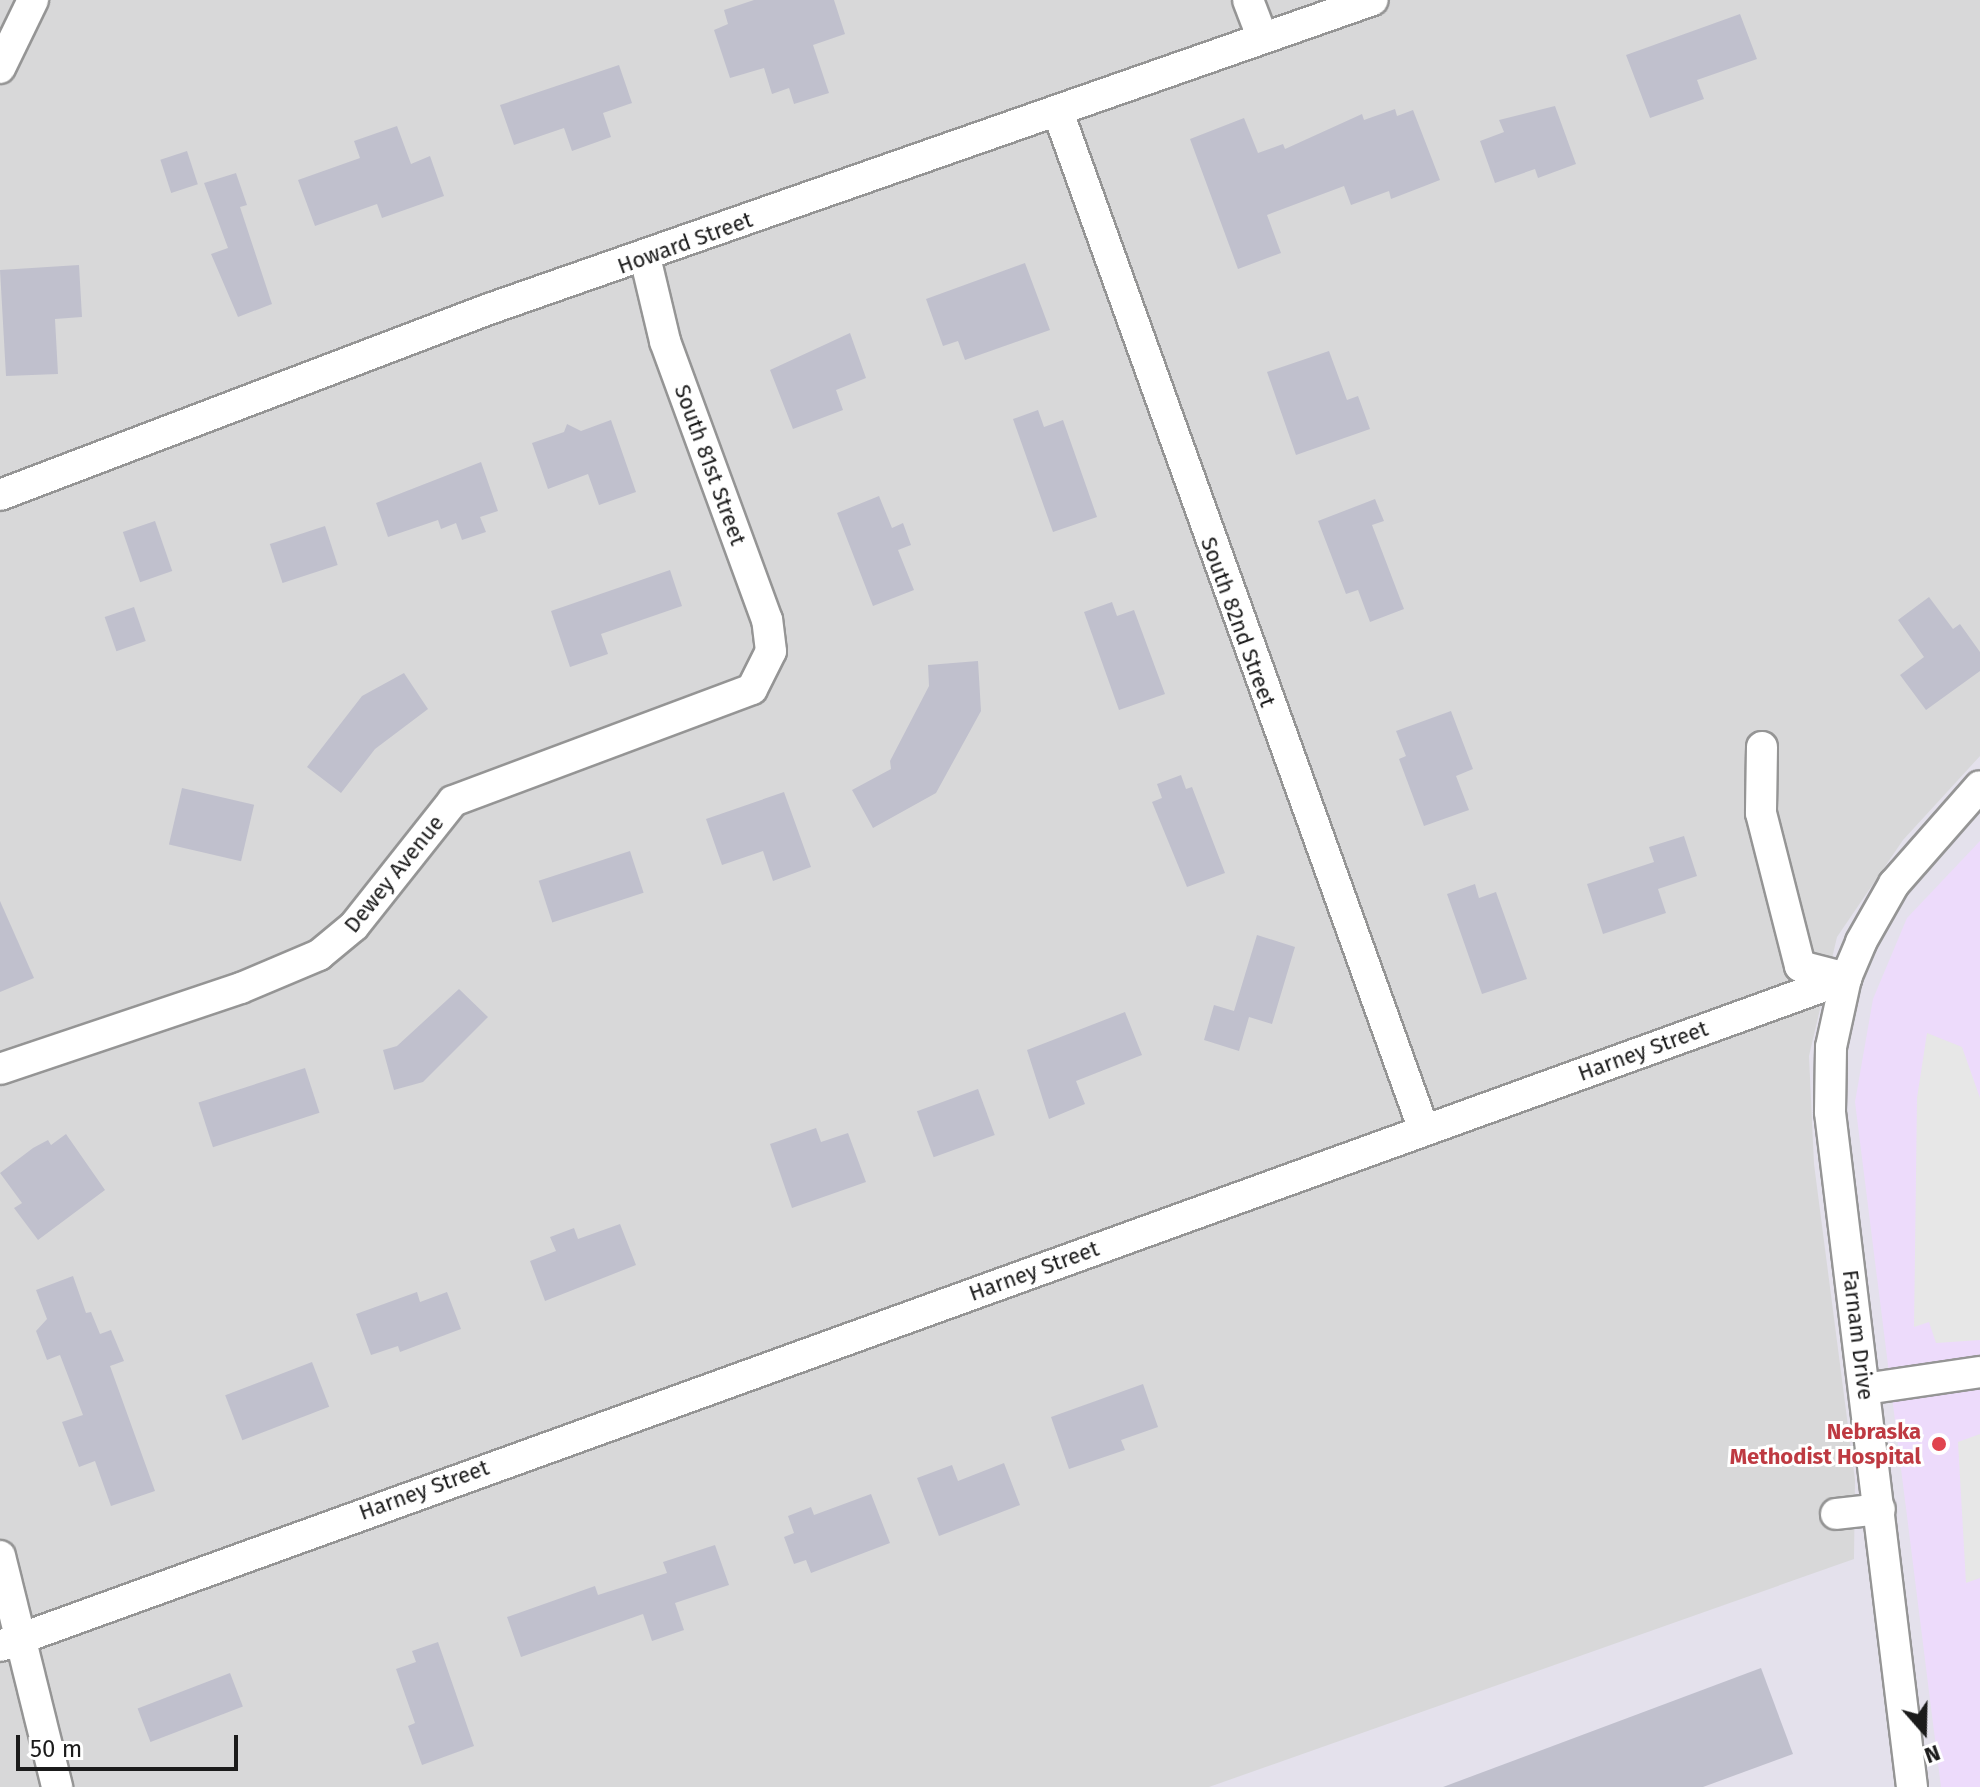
<!DOCTYPE html>
<style>
body{margin:0}
#map{position:relative;width:1980px;height:1787px;overflow:hidden;background:#e4e1ec;font-family:"Fira Sans",sans-serif}
div>[style]{position:absolute}
.residential>*{inset:0;background:#d8d8d9}
.education>*{inset:0;background:#eddbfb}
.parking>*{inset:0;background:#e7e7e7}
.building>*{inset:0;background:#c0c0cd;transform-origin:0 0}
.roads{filter:drop-shadow(2px 0 #959595) drop-shadow(-2px 0 #959595) drop-shadow(0 2px #959595) drop-shadow(0 -2px #959595)}
.minor>*{height:30px;margin:-15px;padding:0 15px;transform-origin:15px;border-radius:15px;background:#fff}
.dots>*{width:22px;height:22px;translate:-50% -50%;box-sizing:border-box;border:4px solid #fff;border-radius:50%}
span{translate:-50% -50%;white-space:nowrap;text-align:center;line-height:1.15;-webkit-text-stroke:6px #fff;paint-order:stroke}
.street-label{font-size:22px;color:#1b1b1b}
.health-label{font-size:22px;color:#be3a42;font-weight:700}
.right{translate:-100% -50%;text-align:right}
.north{position:absolute;left:1884px;top:1691px;width:80px;height:80px;-webkit-text-stroke:6px #fff;paint-order:stroke;rotate:160deg;font-size:22px;font-weight:700;line-height:32px;text-align:center;color:#1b1b1b}
.north::after{content:'';display:block;margin:auto;width:28px;height:36px;background:#1b1b1b;clip-path:polygon(50% 0,100% 100%,50% 72%,0 100%)}
.scale{position:absolute;left:16px;top:1735px;width:222px;height:36px;box-sizing:border-box;border:4px solid #1b1b1b;border-top:0;padding-left:10px;font-size:24px;line-height:28px;white-space:nowrap;color:#1b1b1b;-webkit-text-stroke:6px #fff;paint-order:stroke}
</style>
<div id="map">
<div class="residential">
<div style="clip-path:polygon(0 0,1980px 0,1980px 756px,1903px 840px,1837px 937px,1809px 1056px,1814px 1164px,1855px 1480px,1854px 1559px,1209px 1787px,0 1787px)"></div>
</div>
<div class="education">
<div style="clip-path:polygon(1980px 841px,1980px 1787px,1941px 1787px,1855px 1102px,1873px 999px,1907px 918px)"></div>
</div>
<div class="parking">
<div style="clip-path:polygon(1927px 1033px,1962px 1047px,1980px 1098px,1980px 1340px,1936px 1343px,1929px 1322px,1914px 1327px,1917px 1098px)"></div>
<div style="clip-path:polygon(1980px 1434px,1980px 1578px,1966px 1583px,1958px 1442px)"></div>
</div>
<div class="building">
<div style="clip-path:polygon(754px 0,834px 0,845px 34px,813px 45px,829px 93px,794px 104px,789px 88px,772px 94px,764px 68px,730px 78px,714px 30px,728px 24px,724px 10px)"></div>
<div style="clip-path:polygon(1740px 14px,1757px 59px,1697px 80px,1704px 99px,1650px 118px,1626px 55px)"></div>
<div style="clip-path:polygon(619px 65px,632px 103px,603px 113px,611px 137px,572px 151px,564px 128px,514px 145px,500px 105px)"></div>
<div style="clip-path:polygon(1555px 106px,1576px 164px,1538px 178px,1535px 169px,1495px 183px,1480px 141px,1504px 132px,1499px 120px)"></div>
<div style="clip-path:polygon(1395px 109px,1397px 116px,1413px 110px,1440px 180px,1391px 199px,1389px 191px,1351px 205px,1344px 186px,1267px 215px,1281px 253px,1238px 269px,1190px 139px,1244px 118px,1258px 153px,1283px 144px,1285px 149px,1362px 114px,1364px 120px)"></div>
<div style="clip-path:polygon(397px 126px,411px 164px,430px 156px,444px 196px,382px 218px,377px 204px,315px 226px,298px 180px,360px 158px,354px 141px)"></div>
<div style="left:187px;top:151px;width:35px;height:28px;rotate:72deg"></div>
<div style="clip-path:polygon(236px 173px,247px 205px,240px 207px,272px 304px,238px 317px,211px 254px,228px 248px,204px 183px)"></div>
<div style="clip-path:polygon(1025px 263px,1050px 330px,965px 360px,958px 341px,943px 346px,926px 299px)"></div>
<div style="clip-path:polygon(79px 265px,82px 317px,55px 319px,58px 374px,6px 376px,0 270px)"></div>
<div style="clip-path:polygon(850px 333px,866px 378px,836px 390px,843px 410px,793px 429px,770px 370px)"></div>
<div style="clip-path:polygon(1329px 351px,1347px 400px,1358px 396px,1370px 429px,1296px 455px,1267px 372px)"></div>
<div style="clip-path:polygon(1038px 410px,1044px 427px,1063px 420px,1097px 517px,1053px 532px,1013px 419px)"></div>
<div style="clip-path:polygon(611px 420px,636px 492px,599px 505px,588px 474px,548px 489px,532px 443px,564px 432px,567px 424px,581px 431px)"></div>
<div style="clip-path:polygon(481px 462px,498px 511px,480px 517px,486px 532px,462px 540px,456px 523px,441px 529px,438px 520px,388px 537px,376px 503px)"></div>
<div style="clip-path:polygon(879px 496px,892px 528px,903px 523px,911px 545px,898px 550px,914px 590px,873px 606px,837px 513px)"></div>
<div style="clip-path:polygon(1375px 499px,1384px 521px,1372px 525px,1404px 609px,1370px 622px,1358px 590px,1346px 594px,1318px 521px)"></div>
<div style="left:155px;top:521px;width:53px;height:34px;rotate:71deg"></div>
<div style="left:325px;top:526px;width:41px;height:58px;rotate:72deg"></div>
<div style="clip-path:polygon(670px 570px,682px 606px,601px 634px,608px 654px,570px 667px,551px 611px)"></div>
<div style="clip-path:polygon(1929px 597px,1953px 629px,1960px 624px,1980px 652px,1980px 671px,1926px 710px,1900px 675px,1924px 657px,1898px 620px)"></div>
<div style="clip-path:polygon(1112px 602px,1117px 616px,1134px 610px,1165px 694px,1119px 710px,1084px 612px)"></div>
<div style="left:134px;top:607px;width:36px;height:31px;rotate:71deg"></div>
<div style="clip-path:polygon(978px 661px,981px 711px,936px 793px,873px 828px,852px 790px,891px 769px,890px 761px,929px 686px,928px 665px)"></div>
<div style="clip-path:polygon(404px 673px,428px 709px,375px 749px,341px 793px,307px 767px,362px 696px)"></div>
<div style="clip-path:polygon(1451px 711px,1473px 769px,1456px 776px,1469px 810px,1424px 826px,1399px 759px,1406px 756px,1396px 731px)"></div>
<div style="clip-path:polygon(1181px 775px,1186px 789px,1192px 787px,1225px 873px,1187px 887px,1152px 802px,1162px 798px,1157px 784px)"></div>
<div style="left:182px;top:788px;width:74px;height:58px;rotate:13deg"></div>
<div style="clip-path:polygon(784px 792px,811px 867px,773px 881px,763px 851px,722px 865px,706px 819px)"></div>
<div style="clip-path:polygon(1684px 836px,1697px 876px,1658px 889px,1666px 913px,1603px 934px,1587px 884px,1654px 862px,1649px 847px)"></div>
<div style="left:630px;top:851px;width:44px;height:96px;rotate:72deg"></div>
<div style="clip-path:polygon(1475px 884px,1479px 898px,1496px 892px,1527px 979px,1482px 994px,1447px 894px)"></div>
<div style="clip-path:polygon(0 901px,34px 978px,0 992px)"></div>
<div style="clip-path:polygon(1257px 935px,1295px 947px,1272px 1024px,1249px 1017px,1239px 1051px,1204px 1040px,1214px 1005px,1234px 1011px)"></div>
<div style="clip-path:polygon(459px 989px,488px 1017px,423px 1082px,394px 1090px,383px 1050px,397px 1046px)"></div>
<div style="clip-path:polygon(1125px 1012px,1142px 1055px,1076px 1081px,1085px 1104px,1049px 1119px,1027px 1050px)"></div>
<div style="left:305px;top:1068px;width:47px;height:112px;rotate:72deg"></div>
<div style="left:978px;top:1089px;width:49px;height:65px;rotate:70deg"></div>
<div style="clip-path:polygon(816px 1128px,821px 1142px,848px 1133px,866px 1182px,792px 1208px,770px 1144px)"></div>
<div style="clip-path:polygon(66px 1134px,105px 1190px,38px 1240px,14px 1208px,22px 1203px,0 1173px,33px 1148px,48px 1140px,51px 1145px)"></div>
<div style="clip-path:polygon(620px 1224px,636px 1265px,545px 1301px,530px 1261px,556px 1251px,550px 1237px,574px 1228px,578px 1239px)"></div>
<div style="clip-path:polygon(73px 1276px,86px 1313px,91px 1312px,100px 1334px,111px 1330px,124px 1361px,110px 1366px,155px 1491px,111px 1506px,95px 1461px,79px 1467px,62px 1422px,83px 1415px,60px 1355px,47px 1360px,36px 1331px,47px 1319px,36px 1290px)"></div>
<div style="clip-path:polygon(417px 1292px,420px 1302px,447px 1292px,461px 1329px,400px 1352px,398px 1346px,371px 1355px,356px 1314px)"></div>
<div style="left:312px;top:1362px;width:48px;height:93px;rotate:69deg"></div>
<div style="clip-path:polygon(1143px 1384px,1158px 1427px,1121px 1440px,1125px 1450px,1069px 1469px,1051px 1417px)"></div>
<div style="clip-path:polygon(1004px 1463px,1020px 1505px,939px 1536px,917px 1478px,952px 1465px,958px 1481px)"></div>
<div style="clip-path:polygon(871px 1494px,890px 1543px,811px 1573px,806px 1560px,794px 1564px,784px 1537px,794px 1533px,788px 1516px,811px 1507px,814px 1515px)"></div>
<div style="clip-path:polygon(715px 1545px,729px 1585px,675px 1603px,684px 1630px,652px 1641px,643px 1614px,521px 1657px,507px 1617px,595px 1586px,598px 1595px,667px 1573px,663px 1562px)"></div>
<div style="clip-path:polygon(438px 1642px,474px 1746px,422px 1765px,408px 1726px,415px 1723px,396px 1669px,416px 1662px,412px 1651px)"></div>
<div style="clip-path:polygon(1761px 1668px,1793px 1754px,1703px 1787px,1443px 1787px)"></div>
<div style="left:230px;top:1673px;width:36px;height:99px;rotate:69deg"></div>
</div>
<div class="roads">
<div class="minor">
<div style="left:1248px;top:0;width:40px;rotate:69deg"></div>
<div style="left:0;top:68px;width:76px;rotate:-64.1deg"></div>
<div style="left:1058px;top:112px;width:1082px;rotate:70.23deg"></div>
<div style="left:0;top:495px;width:523px;rotate:-20.83deg"></div>
<div style="left:489px;top:309px;width:936px;rotate:-19.27deg"></div>
<div style="left:1762px;top:747px;width:66px;rotate:90.9deg"></div>
<div style="left:1761px;top:813px;width:158px;rotate:75.7deg"></div>
<div style="left:1800px;top:966px;width:48px;rotate:14.6deg"></div>
<div style="left:0;top:1069px;width:254px;rotate:-18.6deg"></div>
<div style="left:241px;top:988px;width:85px;rotate:-22.9deg"></div>
<div style="left:319px;top:955px;width:45px;rotate:-39.6deg"></div>
<div style="left:354px;top:926px;width:159px;rotate:-51.6deg"></div>
<div style="left:453px;top:801px;width:319px;rotate:-20.5deg"></div>
<div style="left:752px;top:689px;width:42px;rotate:-63.4deg"></div>
<div style="left:771px;top:651px;width:31px;rotate:-97deg"></div>
<div style="left:767px;top:620px;width:297px;rotate:-110.1deg"></div>
<div style="left:665px;top:341px;width:86px;rotate:-103.4deg"></div>
<div style="left:1865px;top:1389px;width:116px;rotate:-8.4deg"></div>
<div style="left:1836px;top:1514px;width:44px;rotate:-6.5deg"></div>
<div style="left:0;top:1556px;width:238px;rotate:76.1deg"></div>
<div style="left:0;top:1646px;width:1963px;rotate:-19.89deg"></div>
<div style="left:1912px;top:1787px;width:680px;rotate:-96.93deg"></div>
<div style="left:1830px;top:1112px;width:65px;rotate:-89.1deg"></div>
<div style="left:1831px;top:1047px;width:71px;rotate:-77.7deg"></div>
<div style="left:1846px;top:978px;width:39px;rotate:-67deg"></div>
<div style="left:1861px;top:942px;width:67px;rotate:-60.4deg"></div>
<div style="left:1894px;top:884px;width:130px;rotate:-48.7deg"></div>
</div>
</div>
<div class="dots">
<div style="left:1939px;top:1444px;background:#e0444e"></div>
</div>
<div class="street-label">
<span style="left:685px;top:243px;rotate:-20deg">Howard Street</span>
<span style="left:710px;top:465px;rotate:70deg">South 81st Street</span>
<span style="left:1238px;top:622px;rotate:70deg">South 82nd Street</span>
<span style="left:394px;top:874px;rotate:-51deg">Dewey Avenue</span>
<span style="left:1643px;top:1051px;rotate:-20deg">Harney Street</span>
<span style="left:1034px;top:1271px;rotate:-20deg">Harney Street</span>
<span style="left:1858px;top:1335px;rotate:83deg">Farnam Drive</span>
<span style="left:424px;top:1490px;rotate:-20deg">Harney Street</span>
</div>
<div class="health-label">
<span class="right" style="left:1921px;top:1444px">Nebraska<br>Methodist Hospital</span>
</div>
<div class="north">N</div>
<div class="scale">50 m</div>
</div>
